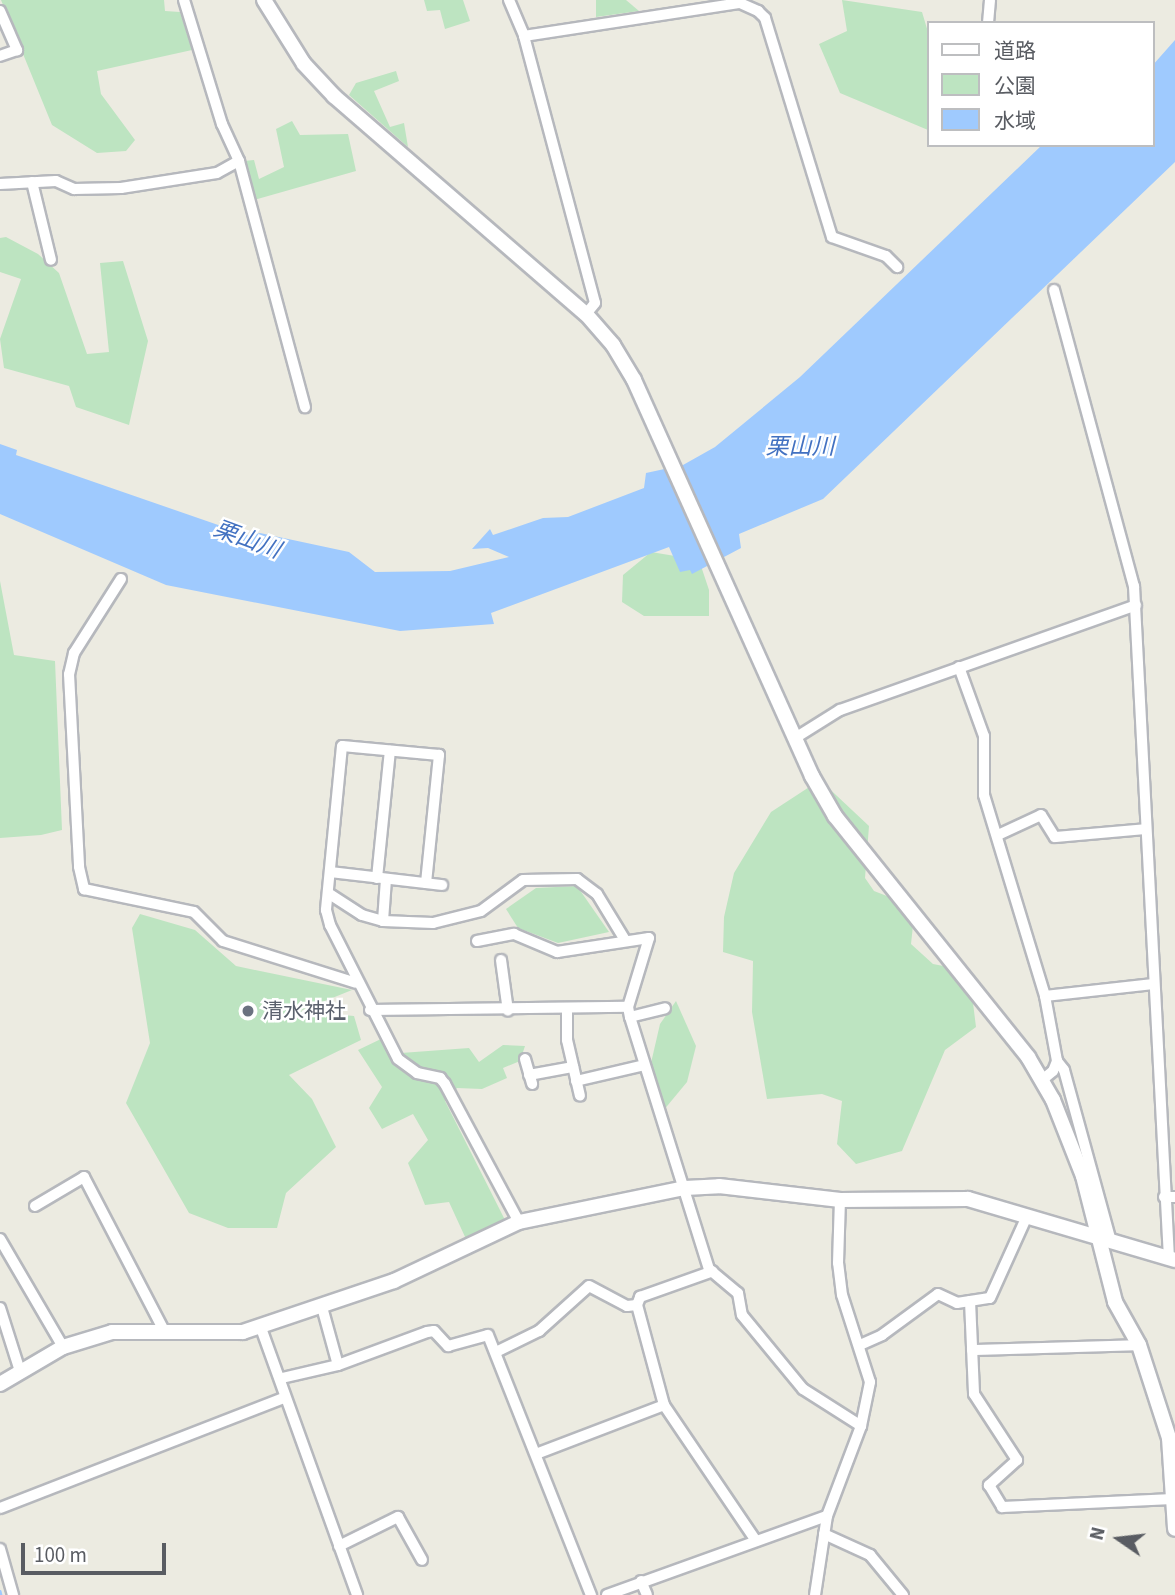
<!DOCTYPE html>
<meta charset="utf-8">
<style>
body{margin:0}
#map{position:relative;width:1175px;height:1595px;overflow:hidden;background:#ecebe1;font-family:"Source Sans 3","Noto Sans JP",sans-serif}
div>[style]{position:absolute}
.green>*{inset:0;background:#bde4c1}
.water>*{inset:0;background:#9fcafe}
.stream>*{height:2.5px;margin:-1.25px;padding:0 1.25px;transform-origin:1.25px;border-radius:1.25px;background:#9fcafe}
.roads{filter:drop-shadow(2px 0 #b6b8bd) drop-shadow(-2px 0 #b6b8bd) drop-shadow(0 2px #b6b8bd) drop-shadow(0 -2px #b6b8bd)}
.street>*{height:10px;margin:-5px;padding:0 5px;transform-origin:5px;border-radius:5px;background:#fff}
.secondary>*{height:14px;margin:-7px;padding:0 7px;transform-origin:7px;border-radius:7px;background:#fff}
.dots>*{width:19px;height:19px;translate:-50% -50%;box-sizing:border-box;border:4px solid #fff;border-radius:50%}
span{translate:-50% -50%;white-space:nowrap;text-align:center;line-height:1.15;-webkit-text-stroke:5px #fff;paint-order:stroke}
.worship-label{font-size:21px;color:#5b616d}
.left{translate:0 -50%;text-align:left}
.water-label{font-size:23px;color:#4271c1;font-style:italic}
.legend{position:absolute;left:927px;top:21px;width:228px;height:126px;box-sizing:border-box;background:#fff;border:2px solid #bdbec0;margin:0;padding:9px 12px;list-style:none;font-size:21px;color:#595c62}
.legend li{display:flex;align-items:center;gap:14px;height:35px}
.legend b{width:35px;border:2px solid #bdbec0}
.north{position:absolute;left:1084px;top:1504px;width:70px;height:70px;-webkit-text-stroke:5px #fff;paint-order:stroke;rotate:284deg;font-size:19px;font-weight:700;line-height:28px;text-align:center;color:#595c62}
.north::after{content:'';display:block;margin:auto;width:24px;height:32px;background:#595c62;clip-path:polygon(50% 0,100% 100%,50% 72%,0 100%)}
.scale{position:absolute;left:21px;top:1543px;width:145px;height:32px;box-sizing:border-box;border:4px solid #595c62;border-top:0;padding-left:9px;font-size:21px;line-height:24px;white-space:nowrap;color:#595c62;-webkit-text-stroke:5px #fff;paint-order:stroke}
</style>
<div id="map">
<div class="green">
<div style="clip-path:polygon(1px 0,164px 0,165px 11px,180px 12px,192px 50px,97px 71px,101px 94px,135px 140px,126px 151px,97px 153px,52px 125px)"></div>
<div style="clip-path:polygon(424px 0,463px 0,470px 21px,445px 29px,440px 10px,427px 11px)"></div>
<div style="clip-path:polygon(596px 0,626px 0,639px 11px,596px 17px)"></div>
<div style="clip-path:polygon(842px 0,922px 12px,928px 32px,928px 130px,840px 93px,819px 44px,847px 31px)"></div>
<div style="clip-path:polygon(396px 71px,399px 81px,374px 91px,390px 127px,404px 123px,408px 147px,349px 95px,356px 83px)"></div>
<div style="clip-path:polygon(292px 121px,300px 135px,348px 134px,356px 171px,254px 200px,244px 161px,254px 160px,259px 179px,284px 167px,276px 129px)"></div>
<div style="clip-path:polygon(6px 237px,38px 254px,59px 273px,87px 354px,109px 352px,100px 263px,123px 261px,148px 341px,129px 425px,76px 407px,69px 386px,4px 368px,0 339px,21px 279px,0 272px,0 238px)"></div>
<div style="clip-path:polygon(651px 552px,699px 560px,709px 590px,709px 616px,644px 616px,622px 602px,623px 575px)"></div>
<div style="clip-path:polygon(0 581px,14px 655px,55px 661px,62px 830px,41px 835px,0 838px)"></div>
<div style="clip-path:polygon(820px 780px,869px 826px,865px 878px,874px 891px,915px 907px,911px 944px,933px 964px,969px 971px,976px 1027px,945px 1050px,902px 1151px,856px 1164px,837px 1144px,842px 1101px,822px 1094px,767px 1099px,752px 1012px,753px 961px,723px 952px,724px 917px,734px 873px,771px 812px)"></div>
<div style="clip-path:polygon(577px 886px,609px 932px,558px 943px,518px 928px,506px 909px,536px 888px)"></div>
<div style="clip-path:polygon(140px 914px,195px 930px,236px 966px,352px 990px,300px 1011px,354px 1016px,361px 1040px,289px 1075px,312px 1099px,336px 1147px,286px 1193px,277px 1228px,228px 1228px,189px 1213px,126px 1103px,150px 1043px,132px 928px)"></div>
<div style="clip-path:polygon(676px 1001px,696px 1046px,687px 1082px,663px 1111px,651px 1063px,660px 1024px)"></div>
<div style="clip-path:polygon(383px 1038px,401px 1053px,469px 1048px,479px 1062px,503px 1045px,525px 1046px,520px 1061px,503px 1068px,507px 1078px,482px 1089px,457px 1088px,445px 1101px,506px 1222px,466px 1239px,449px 1202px,425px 1205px,408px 1163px,428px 1140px,413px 1114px,382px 1129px,369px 1108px,382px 1087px,358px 1050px)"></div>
</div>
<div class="water">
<div style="clip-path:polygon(1175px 40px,1175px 162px,823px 499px,739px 534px,741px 548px,692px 574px,690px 570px,680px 572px,669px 547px,491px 613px,494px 624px,400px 631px,166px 585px,0 514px,0 444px,17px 450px,16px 455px,250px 536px,260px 533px,349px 552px,375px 572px,450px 571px,509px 557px,488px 548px,472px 549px,490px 529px,493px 535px,543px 518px,568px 517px,644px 488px,646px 473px,683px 465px,715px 447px,800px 377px,1042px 145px,1152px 145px,1152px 66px)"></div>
</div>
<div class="stream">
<div style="left:0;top:1591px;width:4px;rotate:76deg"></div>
</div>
<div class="roads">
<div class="street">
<div style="left:184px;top:0;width:130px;rotate:73deg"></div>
<div style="left:222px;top:124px;width:41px;rotate:65.3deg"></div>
<div style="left:239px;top:161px;width:255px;rotate:75deg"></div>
<div style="left:509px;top:0;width:39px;rotate:67deg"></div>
<div style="left:524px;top:36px;width:276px;rotate:75.1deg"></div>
<div style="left:595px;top:303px;width:14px;rotate:129deg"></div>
<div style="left:0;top:11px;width:43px;rotate:66.4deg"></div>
<div style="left:17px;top:50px;width:18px;rotate:161deg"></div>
<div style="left:988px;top:23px;width:23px;rotate:-85deg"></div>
<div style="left:524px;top:36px;width:219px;rotate:-8.7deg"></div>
<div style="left:740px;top:3px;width:20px;rotate:24deg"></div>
<div style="left:758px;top:11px;width:10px;rotate:45deg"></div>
<div style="left:765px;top:18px;width:229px;rotate:73deg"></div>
<div style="left:832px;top:237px;width:57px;rotate:19.4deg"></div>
<div style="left:886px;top:256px;width:16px;rotate:45deg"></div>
<div style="left:32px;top:182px;width:80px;rotate:76.3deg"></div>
<div style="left:0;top:184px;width:56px;rotate:-3.1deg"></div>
<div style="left:56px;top:181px;width:20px;rotate:24deg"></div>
<div style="left:74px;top:189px;width:47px;rotate:-1.2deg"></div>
<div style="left:121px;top:188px;width:97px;rotate:-8.9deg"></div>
<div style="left:217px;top:173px;width:25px;rotate:-29deg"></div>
<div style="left:1054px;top:290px;width:307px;rotate:74.9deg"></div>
<div style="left:1134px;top:586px;width:674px;rotate:87.02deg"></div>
<div style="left:121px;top:579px;width:88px;rotate:122.4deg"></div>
<div style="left:74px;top:653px;width:22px;rotate:103deg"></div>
<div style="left:69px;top:674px;width:193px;rotate:87deg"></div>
<div style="left:79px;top:867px;width:23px;rotate:77deg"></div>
<div style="left:84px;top:889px;width:112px;rotate:11.8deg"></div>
<div style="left:194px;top:912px;width:41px;rotate:45deg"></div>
<div style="left:223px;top:941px;width:139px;rotate:17.5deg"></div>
<div style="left:959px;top:667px;width:73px;rotate:70.1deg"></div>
<div style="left:984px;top:736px;width:59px;rotate:90deg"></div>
<div style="left:984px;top:795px;width:210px;rotate:73.1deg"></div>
<div style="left:1045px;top:996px;width:66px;rotate:79.5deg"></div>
<div style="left:1057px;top:1061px;width:11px;rotate:52deg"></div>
<div style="left:1064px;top:1070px;width:178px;rotate:74.7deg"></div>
<div style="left:795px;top:738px;width:53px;rotate:-31.9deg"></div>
<div style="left:840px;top:710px;width:314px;rotate:-19.5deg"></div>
<div style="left:998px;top:835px;width:47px;rotate:-24.9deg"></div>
<div style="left:1041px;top:815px;width:26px;rotate:58deg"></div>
<div style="left:1055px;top:837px;width:91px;rotate:-5deg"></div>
<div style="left:331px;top:872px;width:112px;rotate:6.7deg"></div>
<div style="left:377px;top:878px;width:128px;rotate:-84.2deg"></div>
<div style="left:426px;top:883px;width:129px;rotate:-84.2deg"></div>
<div style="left:439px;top:755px;width:97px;rotate:-174.7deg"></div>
<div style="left:342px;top:746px;width:165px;rotate:95.6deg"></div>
<div style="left:326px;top:910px;width:16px;rotate:75deg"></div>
<div style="left:330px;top:925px;width:150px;rotate:63.1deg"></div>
<div style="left:398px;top:1059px;width:24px;rotate:36deg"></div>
<div style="left:417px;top:1073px;width:24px;rotate:12deg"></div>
<div style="left:440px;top:1078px;width:8px;rotate:50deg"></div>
<div style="left:445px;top:1084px;width:157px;rotate:61.8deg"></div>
<div style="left:328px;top:893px;width:40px;rotate:32.9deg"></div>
<div style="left:362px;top:915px;width:22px;rotate:16deg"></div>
<div style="left:383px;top:921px;width:50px;rotate:2.3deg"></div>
<div style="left:433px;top:923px;width:49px;rotate:-14deg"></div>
<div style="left:481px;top:911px;width:52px;rotate:-36.4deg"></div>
<div style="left:523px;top:880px;width:54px;rotate:-1.1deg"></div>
<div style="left:577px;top:879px;width:25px;rotate:37deg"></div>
<div style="left:597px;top:894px;width:54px;rotate:58.7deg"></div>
<div style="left:383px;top:921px;width:42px;rotate:-85.9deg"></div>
<div style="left:477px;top:941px;width:38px;rotate:-11deg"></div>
<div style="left:514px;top:934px;width:47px;rotate:22.7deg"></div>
<div style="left:557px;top:952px;width:93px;rotate:-8.7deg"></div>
<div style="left:649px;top:938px;width:72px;rotate:106.9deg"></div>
<div style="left:628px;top:1007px;width:10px;rotate:79deg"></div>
<div style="left:630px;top:1017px;width:264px;rotate:72.6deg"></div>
<div style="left:709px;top:1269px;width:38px;rotate:40deg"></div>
<div style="left:738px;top:1293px;width:22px;rotate:80deg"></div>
<div style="left:742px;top:1315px;width:96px;rotate:50.5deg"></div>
<div style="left:803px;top:1389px;width:69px;rotate:32.5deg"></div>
<div style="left:501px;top:960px;width:51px;rotate:82.2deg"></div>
<div style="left:1045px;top:996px;width:109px;rotate:-6.3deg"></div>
<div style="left:370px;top:1010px;width:258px;rotate:-0.7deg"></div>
<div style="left:567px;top:1011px;width:29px;rotate:90deg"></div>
<div style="left:567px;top:1040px;width:57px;rotate:76.9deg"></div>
<div style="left:630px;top:1017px;width:36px;rotate:-14deg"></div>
<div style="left:525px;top:1059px;width:26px;rotate:74deg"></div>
<div style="left:529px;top:1075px;width:45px;rotate:-10.3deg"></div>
<div style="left:1042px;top:1080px;width:14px;rotate:-39deg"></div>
<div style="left:1053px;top:1071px;width:11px;rotate:-68deg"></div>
<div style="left:576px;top:1081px;width:70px;rotate:-13.2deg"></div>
<div style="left:1164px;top:1197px;width:11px"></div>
<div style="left:35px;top:1206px;width:57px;rotate:-30.6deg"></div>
<div style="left:84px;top:1177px;width:171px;rotate:62.5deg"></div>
<div style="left:0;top:1239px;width:125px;rotate:59.7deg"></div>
<div style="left:970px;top:1301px;width:93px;rotate:87.5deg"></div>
<div style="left:974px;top:1394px;width:79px;rotate:56.9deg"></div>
<div style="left:1017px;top:1460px;width:38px;rotate:138deg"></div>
<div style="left:989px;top:1485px;width:26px;rotate:59deg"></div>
<div style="left:1002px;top:1507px;width:171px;rotate:-2.7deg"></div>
<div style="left:322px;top:1307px;width:60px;rotate:74.6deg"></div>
<div style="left:0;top:1308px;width:66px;rotate:72.4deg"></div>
<div style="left:261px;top:1328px;width:284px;rotate:70.2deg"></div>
<div style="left:860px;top:1345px;width:24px;rotate:-24deg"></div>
<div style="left:882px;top:1335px;width:69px;rotate:-36.2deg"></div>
<div style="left:938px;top:1294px;width:21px;rotate:25deg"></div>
<div style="left:957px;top:1303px;width:33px;rotate:-9deg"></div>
<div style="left:990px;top:1298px;width:90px;rotate:-65.7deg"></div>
<div style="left:972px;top:1350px;width:167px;rotate:-1.7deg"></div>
<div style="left:498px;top:1351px;width:46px;rotate:-26deg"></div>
<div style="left:539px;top:1331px;width:67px;rotate:-42deg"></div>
<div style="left:589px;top:1286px;width:43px;rotate:27.8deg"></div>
<div style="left:627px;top:1306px;width:10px;rotate:-6deg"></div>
<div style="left:282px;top:1378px;width:57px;rotate:-13.1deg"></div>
<div style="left:338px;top:1365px;width:95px;rotate:-20.3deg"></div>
<div style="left:427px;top:1332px;width:7px;rotate:-8deg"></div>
<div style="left:434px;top:1331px;width:21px;rotate:47deg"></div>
<div style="left:448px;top:1346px;width:41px;rotate:-15.4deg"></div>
<div style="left:488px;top:1335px;width:280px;rotate:68.4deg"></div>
<div style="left:664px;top:1405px;width:164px;rotate:55.9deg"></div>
<div style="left:536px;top:1454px;width:137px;rotate:-20.9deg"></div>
<div style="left:664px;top:1405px;width:104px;rotate:-105.1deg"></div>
<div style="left:637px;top:1305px;width:9px;rotate:-69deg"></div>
<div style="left:640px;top:1297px;width:77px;rotate:-19.6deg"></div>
<div style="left:0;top:1508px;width:304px;rotate:-21.2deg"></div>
<div style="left:824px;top:1534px;width:51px;rotate:24.5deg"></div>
<div style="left:870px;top:1555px;width:52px;rotate:50.5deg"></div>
<div style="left:339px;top:1546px;width:66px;rotate:-26.2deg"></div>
<div style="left:398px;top:1517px;width:49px;rotate:60.8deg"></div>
<div style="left:0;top:1549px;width:48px;rotate:74.2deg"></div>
<div style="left:641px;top:1581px;width:15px;rotate:67deg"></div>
<div style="left:607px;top:1595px;width:234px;rotate:-19.8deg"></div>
<div style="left:815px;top:1595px;width:80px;rotate:-81.4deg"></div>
<div style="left:827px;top:1516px;width:96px;rotate:-69.3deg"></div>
<div style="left:861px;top:1426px;width:45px;rotate:-78.4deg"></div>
<div style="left:870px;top:1382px;width:91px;rotate:-107.8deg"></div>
<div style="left:842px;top:1295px;width:32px;rotate:-97deg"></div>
<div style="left:838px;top:1263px;width:63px;rotate:-88.2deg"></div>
</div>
<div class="secondary">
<div style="left:264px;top:0;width:75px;rotate:58deg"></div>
<div style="left:304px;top:64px;width:44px;rotate:46.8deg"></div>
<div style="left:334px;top:96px;width:333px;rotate:40.9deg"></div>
<div style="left:586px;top:314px;width:41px;rotate:48.9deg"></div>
<div style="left:613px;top:345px;width:41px;rotate:59deg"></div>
<div style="left:634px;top:380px;width:434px;rotate:65.8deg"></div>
<div style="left:812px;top:776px;width:46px;rotate:60.1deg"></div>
<div style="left:835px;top:816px;width:309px;rotate:51.3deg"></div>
<div style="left:1028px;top:1057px;width:50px;rotate:59.8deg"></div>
<div style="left:1053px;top:1100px;width:82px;rotate:68.5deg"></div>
<div style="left:1083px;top:1176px;width:130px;rotate:75.7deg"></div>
<div style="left:1115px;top:1302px;width:49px;rotate:60.8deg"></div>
<div style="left:1139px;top:1345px;width:98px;rotate:72.1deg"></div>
<div style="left:1169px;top:1438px;width:91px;rotate:86.2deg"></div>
<div style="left:0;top:1384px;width:73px;rotate:-30.4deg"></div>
<div style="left:63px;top:1347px;width:51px;rotate:-17deg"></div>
<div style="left:112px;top:1332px;width:131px"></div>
<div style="left:243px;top:1332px;width:159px;rotate:-18.7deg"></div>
<div style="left:394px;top:1281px;width:138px;rotate:-25.3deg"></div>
<div style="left:519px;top:1222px;width:169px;rotate:-11.6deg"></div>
<div style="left:685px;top:1188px;width:34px;rotate:-3deg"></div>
<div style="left:719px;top:1186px;width:122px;rotate:6.6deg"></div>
<div style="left:840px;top:1200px;width:128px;rotate:-0.4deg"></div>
<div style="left:968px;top:1199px;width:216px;rotate:16.4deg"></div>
</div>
</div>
<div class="dots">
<div style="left:248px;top:1011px;background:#6b7280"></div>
</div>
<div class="worship-label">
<span class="left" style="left:262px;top:1011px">清水神社</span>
</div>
<div class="water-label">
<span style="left:800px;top:447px">栗山川</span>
<span style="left:247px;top:540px;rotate:20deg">栗山川</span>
</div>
<ul class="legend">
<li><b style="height:9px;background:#fff"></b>道路</li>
<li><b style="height:19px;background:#bde4c1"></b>公園</li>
<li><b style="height:19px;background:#9fcafe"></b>水域</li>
</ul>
<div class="north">N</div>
<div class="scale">100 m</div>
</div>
